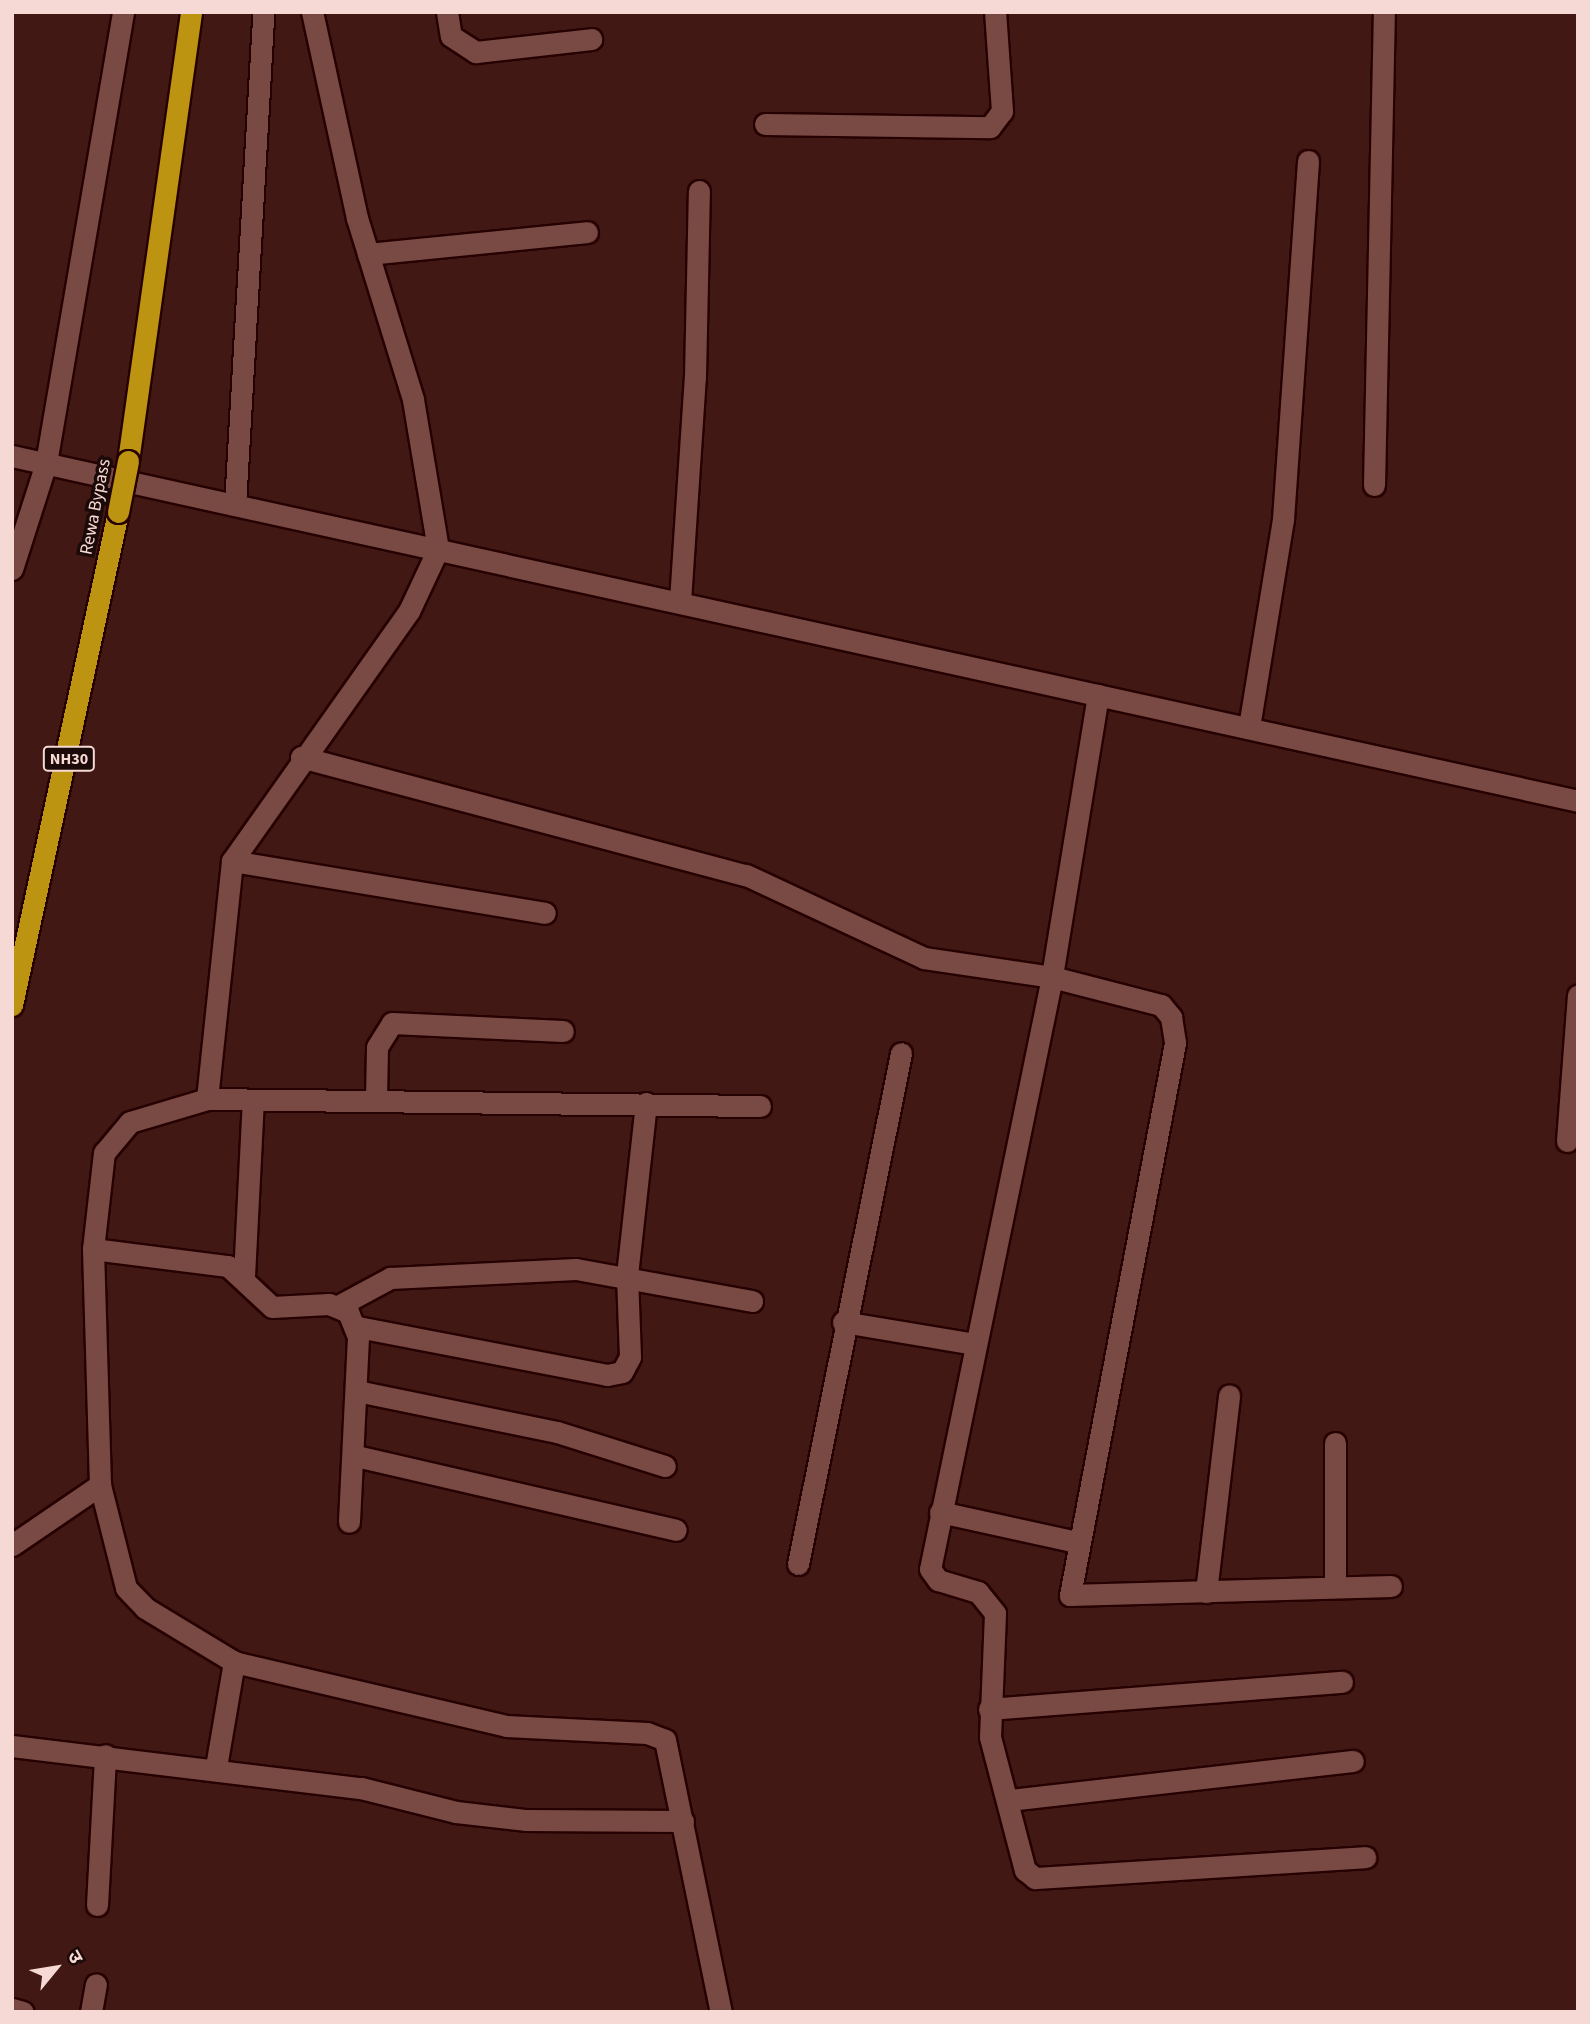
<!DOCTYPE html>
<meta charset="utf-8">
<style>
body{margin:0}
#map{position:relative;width:1590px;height:2024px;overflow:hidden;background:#421814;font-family:"Source Sans 3","Noto Sans Devanagari",sans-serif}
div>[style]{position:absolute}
.roads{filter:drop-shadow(2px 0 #260101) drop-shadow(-2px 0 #260101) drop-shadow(0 2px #260101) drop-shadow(0 -2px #260101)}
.minor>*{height:21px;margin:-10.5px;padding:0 10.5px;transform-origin:10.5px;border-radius:10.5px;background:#794a44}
.highway>*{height:21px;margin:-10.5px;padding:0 10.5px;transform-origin:10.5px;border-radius:10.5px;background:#bd9412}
.bridges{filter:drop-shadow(2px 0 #260101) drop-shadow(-2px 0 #260101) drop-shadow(0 2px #260101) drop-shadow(0 -2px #260101)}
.highway-bridge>*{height:21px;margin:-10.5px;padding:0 10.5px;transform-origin:10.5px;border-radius:10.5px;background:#bd9412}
span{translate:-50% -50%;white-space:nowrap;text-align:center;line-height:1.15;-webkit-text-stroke:7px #1c0a08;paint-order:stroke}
.shield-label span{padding:2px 5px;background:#1c0a08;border:2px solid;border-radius:5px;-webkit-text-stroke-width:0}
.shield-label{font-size:16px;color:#f6d9d4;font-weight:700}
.street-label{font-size:18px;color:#f6d9d4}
.frame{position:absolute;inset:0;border:14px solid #f6d9d4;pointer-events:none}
.north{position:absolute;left:21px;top:1933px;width:70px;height:70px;-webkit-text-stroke:5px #1c0a08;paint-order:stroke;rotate:60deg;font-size:19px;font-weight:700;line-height:28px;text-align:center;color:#f6d9d4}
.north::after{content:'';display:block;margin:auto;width:24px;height:32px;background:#f6d9d4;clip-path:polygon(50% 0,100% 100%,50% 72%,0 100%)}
</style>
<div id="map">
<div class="roads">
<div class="minor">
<div style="left:447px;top:12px;width:24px;rotate:81deg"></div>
<div style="left:451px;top:36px;width:30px;rotate:33deg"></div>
<div style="left:476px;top:52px;width:116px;rotate:-6.4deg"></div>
<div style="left:765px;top:124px;width:225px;rotate:0.8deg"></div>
<div style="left:990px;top:127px;width:20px;rotate:-53deg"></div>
<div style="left:1002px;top:111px;width:99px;rotate:-94deg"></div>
<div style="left:368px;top:254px;width:220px;rotate:-5.7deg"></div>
<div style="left:12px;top:456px;width:1604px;rotate:12.42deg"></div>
<div style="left:1374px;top:485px;width:473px;rotate:-88.8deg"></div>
<div style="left:235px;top:505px;width:494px;rotate:-86.7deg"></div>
<div style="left:12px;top:569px;width:111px;rotate:-72.2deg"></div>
<div style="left:46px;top:463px;width:458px;rotate:-80.3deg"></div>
<div style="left:680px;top:601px;width:225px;rotate:-86.2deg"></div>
<div style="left:695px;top:377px;width:186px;rotate:-88.8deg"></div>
<div style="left:1098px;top:695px;width:286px;rotate:99.3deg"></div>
<div style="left:1052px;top:977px;width:604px;rotate:101.64deg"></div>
<div style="left:930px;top:1569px;width:14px;rotate:54deg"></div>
<div style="left:938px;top:1580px;width:42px;rotate:16.7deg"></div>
<div style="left:978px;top:1592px;width:27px;rotate:51deg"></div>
<div style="left:995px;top:1613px;width:124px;rotate:92.3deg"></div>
<div style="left:990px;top:1737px;width:138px;rotate:75.3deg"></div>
<div style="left:1025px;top:1870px;width:13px;rotate:39deg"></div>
<div style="left:1035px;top:1878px;width:331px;rotate:-3.6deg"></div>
<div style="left:1249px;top:727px;width:211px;rotate:-80.7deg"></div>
<div style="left:1283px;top:519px;width:359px;rotate:-86deg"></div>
<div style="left:301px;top:757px;width:460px;rotate:14.9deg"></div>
<div style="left:746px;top:875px;width:196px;rotate:25deg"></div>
<div style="left:924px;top:958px;width:129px;rotate:8.4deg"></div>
<div style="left:1052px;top:977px;width:113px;rotate:14.4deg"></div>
<div style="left:1161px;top:1005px;width:16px;rotate:50deg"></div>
<div style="left:1171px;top:1017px;width:26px;rotate:81deg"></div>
<div style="left:1175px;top:1043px;width:562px;rotate:100.77deg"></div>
<div style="left:1070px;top:1595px;width:321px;rotate:-1.6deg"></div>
<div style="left:232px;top:861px;width:317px;rotate:9.4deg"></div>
<div style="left:207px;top:1099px;width:239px;rotate:-84deg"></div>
<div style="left:232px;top:861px;width:306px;rotate:-54.7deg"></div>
<div style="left:409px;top:611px;width:68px;rotate:-64.9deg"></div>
<div style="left:438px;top:549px;width:152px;rotate:-99.5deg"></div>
<div style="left:413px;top:399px;width:189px;rotate:-107.2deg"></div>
<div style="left:357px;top:218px;width:211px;rotate:-102.3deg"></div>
<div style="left:376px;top:1099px;width:52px;rotate:-88.9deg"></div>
<div style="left:377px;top:1047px;width:28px;rotate:-58deg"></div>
<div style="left:392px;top:1023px;width:171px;rotate:2.7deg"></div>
<div style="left:1567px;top:1141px;width:146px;rotate:-85.7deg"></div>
<div style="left:93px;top:1249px;width:136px;rotate:7.2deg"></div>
<div style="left:228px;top:1266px;width:60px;rotate:43deg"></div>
<div style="left:272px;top:1307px;width:57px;rotate:-3deg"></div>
<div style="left:329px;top:1304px;width:21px;rotate:23deg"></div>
<div style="left:348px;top:1312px;width:27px;rotate:68deg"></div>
<div style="left:358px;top:1337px;width:185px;rotate:92.8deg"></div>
<div style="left:244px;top:1276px;width:176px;rotate:-87.1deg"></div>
<div style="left:340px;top:1305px;width:57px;rotate:-28.4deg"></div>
<div style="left:390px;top:1278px;width:186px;rotate:-2.8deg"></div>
<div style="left:576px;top:1269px;width:179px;rotate:10.3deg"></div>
<div style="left:843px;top:1322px;width:133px;rotate:9.5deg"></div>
<div style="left:358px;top:1327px;width:254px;rotate:10.9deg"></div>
<div style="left:607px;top:1375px;width:15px;rotate:-11deg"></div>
<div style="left:622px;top:1372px;width:17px;rotate:-62deg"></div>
<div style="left:630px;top:1357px;width:82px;rotate:-92.1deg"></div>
<div style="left:627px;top:1275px;width:173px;rotate:-83.7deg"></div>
<div style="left:357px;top:1391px;width:204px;rotate:11.6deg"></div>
<div style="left:557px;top:1432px;width:113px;rotate:17.5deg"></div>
<div style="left:356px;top:1456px;width:328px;rotate:13deg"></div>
<div style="left:100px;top:1485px;width:106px;rotate:75.8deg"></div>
<div style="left:126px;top:1588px;width:28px;rotate:46deg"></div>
<div style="left:145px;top:1608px;width:104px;rotate:31.2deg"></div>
<div style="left:234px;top:1662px;width:279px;rotate:13.2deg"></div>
<div style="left:506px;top:1726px;width:141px;rotate:2.8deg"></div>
<div style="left:647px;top:1733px;width:19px;rotate:21deg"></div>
<div style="left:665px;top:1740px;width:278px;rotate:78.4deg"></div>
<div style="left:940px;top:1512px;width:140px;rotate:12.4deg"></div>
<div style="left:12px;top:1545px;width:107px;rotate:-34.3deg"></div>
<div style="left:100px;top:1485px;width:236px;rotate:-91.7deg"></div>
<div style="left:93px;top:1249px;width:97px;rotate:-83.5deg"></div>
<div style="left:104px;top:1153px;width:40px;rotate:-50deg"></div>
<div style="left:130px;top:1122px;width:80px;rotate:-16.6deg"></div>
<div style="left:207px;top:1099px;width:553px;rotate:0.73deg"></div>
<div style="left:798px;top:1564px;width:521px;rotate:-78.6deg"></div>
<div style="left:1335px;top:1586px;width:143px;rotate:-90deg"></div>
<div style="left:1206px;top:1592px;width:198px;rotate:-83.3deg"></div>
<div style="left:989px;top:1709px;width:354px;rotate:-4.4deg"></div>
<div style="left:12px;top:1746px;width:352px;rotate:6.9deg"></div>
<div style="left:361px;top:1788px;width:98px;rotate:14.2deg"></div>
<div style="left:456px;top:1812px;width:69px;rotate:6.6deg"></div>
<div style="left:525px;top:1820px;width:158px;rotate:0.4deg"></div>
<div style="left:216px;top:1767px;width:107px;rotate:-80.3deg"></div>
<div style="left:1010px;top:1800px;width:345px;rotate:-6.5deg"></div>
<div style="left:97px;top:1905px;width:150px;rotate:-86.9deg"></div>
<div style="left:12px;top:2009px;width:11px;rotate:15deg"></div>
<div style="left:91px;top:2012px;width:28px;rotate:-80deg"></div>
</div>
<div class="highway">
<div style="left:128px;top:461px;width:453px;rotate:-82deg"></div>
<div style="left:12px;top:1005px;width:504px;rotate:-77.87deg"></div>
</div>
</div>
<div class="bridges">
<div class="highway-bridge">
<div style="left:118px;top:512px;width:52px;rotate:-78.9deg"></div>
</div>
</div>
<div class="shield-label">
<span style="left:69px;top:759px">NH30</span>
</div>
<div class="street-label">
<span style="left:96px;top:507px;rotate:-79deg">Rewa Bypass</span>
</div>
<div class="frame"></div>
<div class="north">उ</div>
</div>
